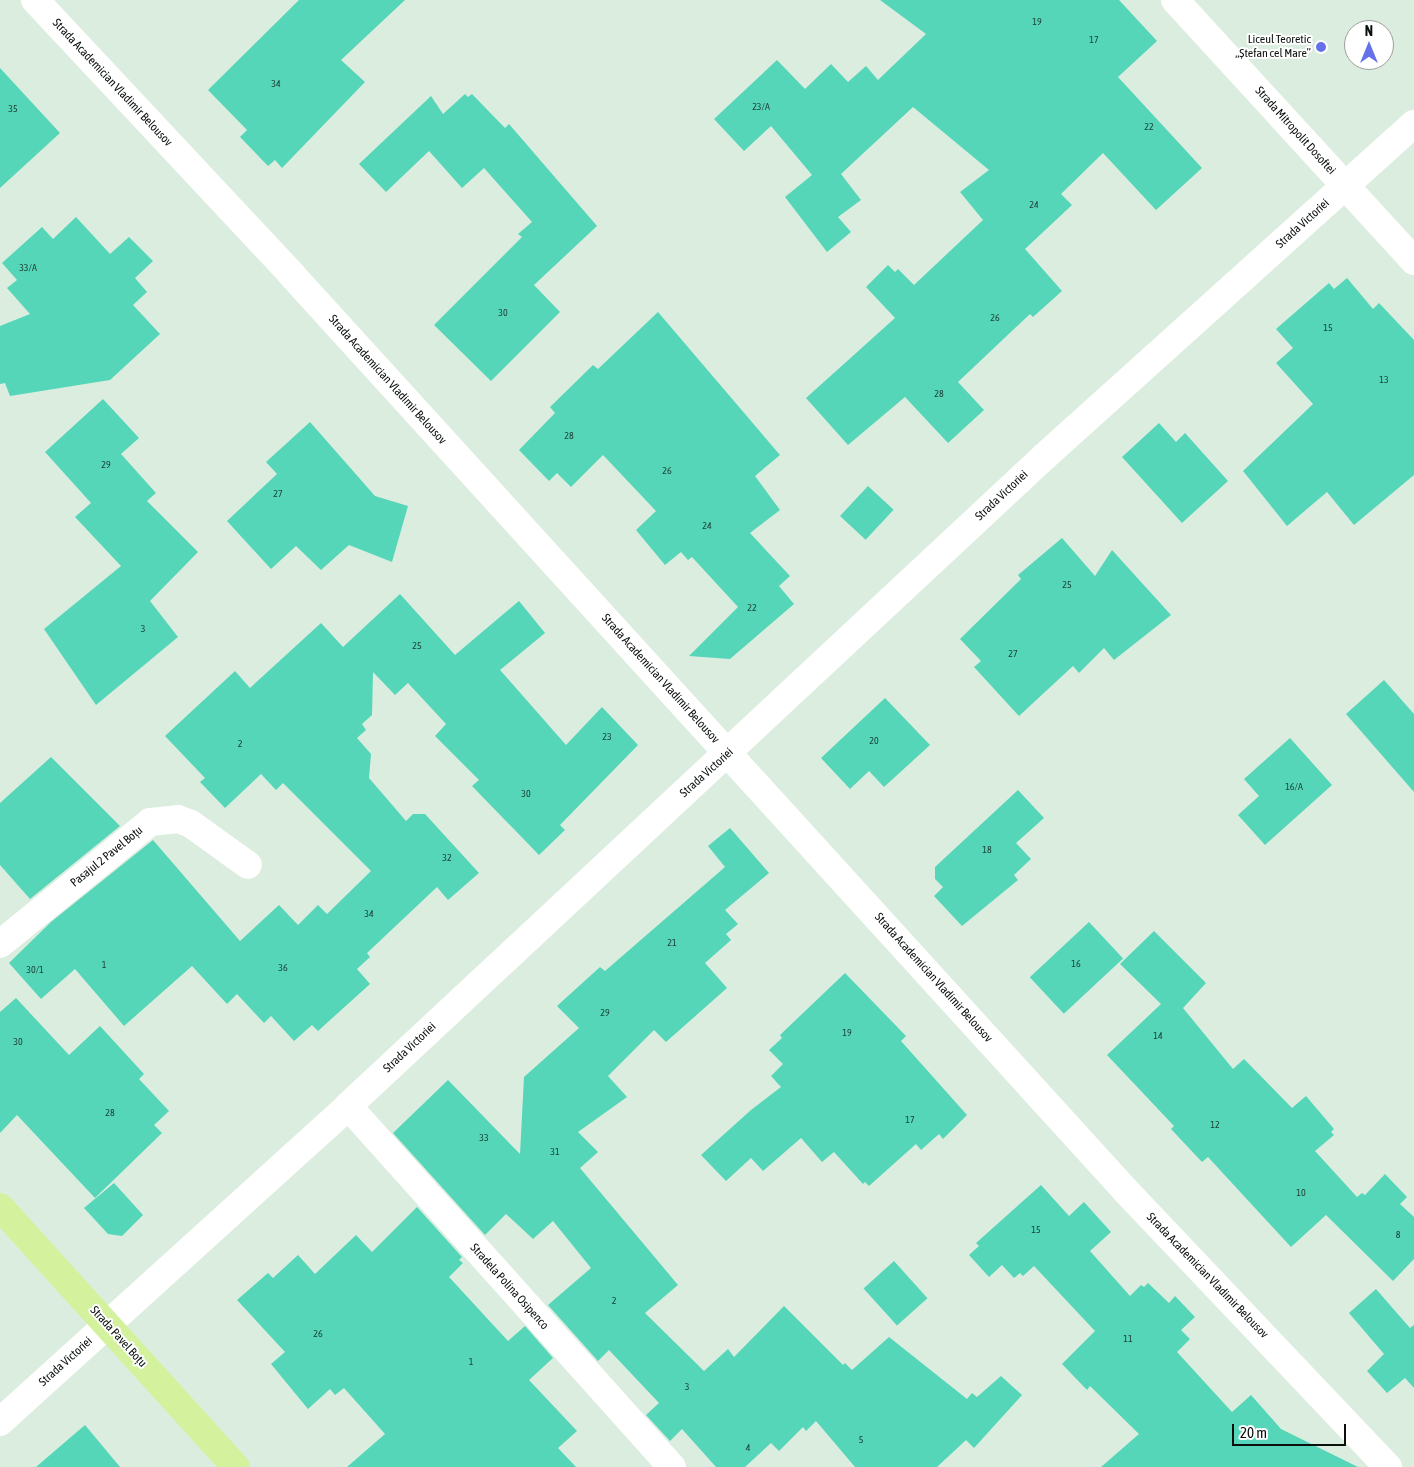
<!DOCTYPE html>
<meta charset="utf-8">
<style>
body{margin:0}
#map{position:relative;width:1414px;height:1467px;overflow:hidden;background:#dbedde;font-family:"Asap Condensed",sans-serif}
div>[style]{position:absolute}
.building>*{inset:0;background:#55d6b9;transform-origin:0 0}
.minor>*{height:28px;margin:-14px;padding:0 14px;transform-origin:14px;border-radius:14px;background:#fff}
.tertiary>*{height:28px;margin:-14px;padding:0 14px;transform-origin:14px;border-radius:14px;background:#fff}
.primary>*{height:28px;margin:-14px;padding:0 14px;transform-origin:14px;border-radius:14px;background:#d4f19e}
.dots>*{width:14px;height:14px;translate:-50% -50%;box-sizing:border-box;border:2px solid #fff;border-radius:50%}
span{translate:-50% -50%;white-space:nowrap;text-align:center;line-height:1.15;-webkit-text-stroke:4px #fff;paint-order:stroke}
.number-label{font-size:10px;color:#1d4237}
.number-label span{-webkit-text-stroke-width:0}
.poi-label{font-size:12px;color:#0a100c}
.right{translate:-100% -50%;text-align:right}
.street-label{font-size:12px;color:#0a100c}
.north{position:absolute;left:1344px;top:20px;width:50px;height:50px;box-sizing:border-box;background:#fff;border:1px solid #9d9f9e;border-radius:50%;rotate:0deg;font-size:14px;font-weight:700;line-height:20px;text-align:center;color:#0a100c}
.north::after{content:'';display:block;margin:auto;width:18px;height:22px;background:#6471e9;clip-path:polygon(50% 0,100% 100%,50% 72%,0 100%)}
.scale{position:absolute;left:1232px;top:1424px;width:114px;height:22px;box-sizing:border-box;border:2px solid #0a100c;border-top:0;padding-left:6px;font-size:15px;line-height:18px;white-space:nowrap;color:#0a100c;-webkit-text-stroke:4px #fff;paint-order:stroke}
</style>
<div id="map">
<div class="building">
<div style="clip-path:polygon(299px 0,405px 0,341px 60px,365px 82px,282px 168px,275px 160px,268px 166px,240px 137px,247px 130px,208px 90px)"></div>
<div style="clip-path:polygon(880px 0,1119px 0,1157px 41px,1118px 77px,1202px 168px,1156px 210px,1103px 153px,1061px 194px,1072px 205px,1025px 249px,1062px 291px,1033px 317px,1030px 314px,958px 382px,984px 410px,948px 443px,905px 397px,848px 445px,806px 398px,895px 318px,866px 287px,888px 265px,895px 272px,898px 269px,914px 285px,983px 220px,960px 192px,989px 170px,913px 107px,841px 174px,861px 200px,838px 217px,851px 232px,827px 252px,785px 197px,812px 175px,771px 126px,744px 151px,714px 119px,777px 60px,805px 89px,831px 64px,848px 82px,866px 66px,878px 80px,926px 34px)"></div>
<div style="clip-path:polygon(0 68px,60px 133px,0 188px)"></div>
<div style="clip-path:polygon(465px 94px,468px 97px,472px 94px,505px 128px,509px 124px,597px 226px,534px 285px,560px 312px,491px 381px,434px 325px,522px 237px,518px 234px,532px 222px,484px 168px,462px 188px,429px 151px,386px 192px,359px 164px,431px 96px,443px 114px)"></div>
<div style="clip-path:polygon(76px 217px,110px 254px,129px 237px,153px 261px,135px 278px,147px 292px,133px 305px,160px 334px,110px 380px,10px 396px,5px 383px,0 384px,0 326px,30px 314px,7px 288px,17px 280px,2px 263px,42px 227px,53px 239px)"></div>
<div style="clip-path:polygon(1347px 278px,1373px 309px,1379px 303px,1414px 340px,1414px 475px,1354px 525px,1327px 492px,1287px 526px,1243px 471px,1313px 404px,1276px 363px,1293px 348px,1276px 329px,1329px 283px,1334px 289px)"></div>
<div style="clip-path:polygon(658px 312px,780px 455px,755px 476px,780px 510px,750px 533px,790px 576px,779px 586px,794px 604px,730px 659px,689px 656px,738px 607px,692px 557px,688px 560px,681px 552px,665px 565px,636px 530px,656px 511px,603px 455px,571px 487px,557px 473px,549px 481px,519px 450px,555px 413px,550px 407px,593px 365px,598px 369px)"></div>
<div style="clip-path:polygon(103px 399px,139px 438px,121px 454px,156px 493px,147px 501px,198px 552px,150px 601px,178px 637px,96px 705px,44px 629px,121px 566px,75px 517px,91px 503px,45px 452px)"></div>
<div style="clip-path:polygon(310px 422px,375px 496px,408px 506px,392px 562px,349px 545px,321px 570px,296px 546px,271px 569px,227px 521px,277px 474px,266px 462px)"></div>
<div style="clip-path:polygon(1159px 423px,1176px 442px,1185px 433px,1228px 481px,1182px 523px,1122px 457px)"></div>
<div style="left:868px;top:486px;width:35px;height:41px;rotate:43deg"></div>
<div style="clip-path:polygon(1062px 538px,1095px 576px,1112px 550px,1171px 615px,1114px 660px,1104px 648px,1079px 673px,1073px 666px,1019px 716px,974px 667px,981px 661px,960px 639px,1021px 579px,1018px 575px)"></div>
<div style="clip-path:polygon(400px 594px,455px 655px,519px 601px,545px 633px,500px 670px,566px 745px,602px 707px,638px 745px,560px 825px,565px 830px,539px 855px,472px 786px,479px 780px,435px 736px,446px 724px,408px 683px,395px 695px,373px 672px,372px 715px,362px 724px,366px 730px,357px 738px,371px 754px,369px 778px,406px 821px,413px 814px,425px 814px,479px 873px,448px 900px,437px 887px,367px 953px,370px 957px,357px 969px,370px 984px,318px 1031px,312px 1025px,294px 1041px,271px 1016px,264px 1023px,237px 994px,227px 1004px,192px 966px,124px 1026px,75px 969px,41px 999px,9px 963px,51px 922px,153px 840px,240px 941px,279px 905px,298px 925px,318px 905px,327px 914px,371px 871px,283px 783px,276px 790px,261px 774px,225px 808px,200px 782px,205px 778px,165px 736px,235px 671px,250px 688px,321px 623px,343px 647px)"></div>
<div style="clip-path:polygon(1384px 680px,1414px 714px,1414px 792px,1346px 714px)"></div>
<div style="clip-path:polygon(885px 698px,930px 745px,884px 787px,869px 771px,850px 789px,821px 758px)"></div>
<div style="clip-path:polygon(1290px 738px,1332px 785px,1265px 845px,1238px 815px,1259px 796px,1244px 779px)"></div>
<div style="clip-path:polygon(51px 757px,120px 826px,30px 899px,0 865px,0 803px)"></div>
<div style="clip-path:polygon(1018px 790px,1044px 818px,1016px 843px,1031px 859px,1014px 875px,1018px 880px,962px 926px,934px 896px,943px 887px,935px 879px,935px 867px)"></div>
<div style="clip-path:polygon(730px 828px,769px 873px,725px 910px,738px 924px,726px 934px,731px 940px,705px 963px,727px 988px,666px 1042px,654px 1030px,608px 1076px,627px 1097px,578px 1132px,598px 1152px,580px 1168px,678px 1285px,645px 1313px,704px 1371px,728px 1349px,734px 1357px,784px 1306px,843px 1365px,845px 1363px,852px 1370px,889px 1337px,967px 1399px,972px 1393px,977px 1397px,1001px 1376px,1022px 1395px,974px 1448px,966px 1440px,937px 1467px,855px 1467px,816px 1421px,806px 1431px,803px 1427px,779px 1451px,771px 1443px,745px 1467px,716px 1467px,682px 1429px,670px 1441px,646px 1415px,659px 1403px,609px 1350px,598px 1361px,548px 1305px,591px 1268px,553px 1221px,533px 1239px,506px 1214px,485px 1235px,393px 1133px,448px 1080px,520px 1154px,524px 1077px,579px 1028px,557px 1006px,600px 967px,605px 971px,725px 867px,708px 846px)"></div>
<div style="left:1089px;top:922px;width:50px;height:81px;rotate:47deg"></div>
<div style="clip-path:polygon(1154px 931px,1206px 983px,1183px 1008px,1233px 1069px,1244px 1059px,1292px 1108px,1306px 1096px,1334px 1129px,1331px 1132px,1334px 1135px,1315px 1151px,1357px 1197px,1362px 1193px,1365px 1195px,1385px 1174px,1407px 1197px,1400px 1204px,1414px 1217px,1414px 1259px,1393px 1281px,1326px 1215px,1291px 1247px,1208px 1157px,1202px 1162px,1171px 1129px,1174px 1126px,1107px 1055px,1161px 1004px,1120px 964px)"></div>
<div style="clip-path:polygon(845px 973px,906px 1036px,901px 1041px,967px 1115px,943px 1139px,939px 1134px,921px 1150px,916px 1144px,869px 1186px,865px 1182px,863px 1184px,834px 1152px,822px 1162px,801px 1138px,763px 1171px,751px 1158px,726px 1181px,701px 1155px,751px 1110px,781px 1087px,771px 1076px,783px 1064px,769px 1050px,782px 1038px,780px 1035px)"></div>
<div style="clip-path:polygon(16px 998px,69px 1055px,100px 1026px,144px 1074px,139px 1079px,169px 1111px,154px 1125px,162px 1133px,95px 1198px,17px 1115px,0 1133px,0 1012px)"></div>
<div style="clip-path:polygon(114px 1183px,143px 1215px,122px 1236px,108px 1234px,84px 1208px)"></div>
<div style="clip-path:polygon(1041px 1185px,1069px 1216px,1084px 1202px,1111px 1232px,1090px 1251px,1130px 1296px,1141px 1285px,1144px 1287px,1148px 1283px,1169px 1303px,1175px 1296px,1195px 1317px,1181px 1330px,1190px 1339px,1177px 1352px,1232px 1412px,1251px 1395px,1281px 1429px,1358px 1467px,1101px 1467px,1139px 1434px,1090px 1386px,1087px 1390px,1062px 1364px,1095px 1331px,1034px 1266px,1023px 1276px,1020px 1273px,1014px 1278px,1002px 1265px,989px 1277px,969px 1255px,979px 1246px,976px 1243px)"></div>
<div style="clip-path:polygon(417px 1207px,462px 1257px,459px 1260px,463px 1263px,449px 1277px,508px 1341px,525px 1326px,553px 1358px,529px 1380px,577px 1431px,558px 1448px,576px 1467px,347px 1467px,385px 1434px,344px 1388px,335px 1395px,330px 1389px,308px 1409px,271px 1364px,285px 1352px,237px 1300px,268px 1273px,273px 1278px,298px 1255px,315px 1274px,356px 1235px,372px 1252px)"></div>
<div style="left:894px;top:1261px;width:50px;height:41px;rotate:48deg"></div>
<div style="clip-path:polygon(1376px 1289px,1410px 1328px,1414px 1325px,1414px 1388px,1405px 1378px,1387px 1393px,1367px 1371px,1384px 1354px,1349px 1313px)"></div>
<div style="clip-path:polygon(85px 1425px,120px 1467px,36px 1467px)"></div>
</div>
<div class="minor">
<div style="left:35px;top:0;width:376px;rotate:46.9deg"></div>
<div style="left:292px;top:275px;width:1239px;rotate:47.68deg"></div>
<div style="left:1126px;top:1191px;width:381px;rotate:46.5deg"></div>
<div style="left:1175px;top:0;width:354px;rotate:47.5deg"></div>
<div style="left:0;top:944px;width:193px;rotate:-39.1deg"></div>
<div style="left:150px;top:822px;width:28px;rotate:-6deg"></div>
<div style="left:178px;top:819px;width:14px;rotate:21deg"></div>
<div style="left:191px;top:824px;width:70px;rotate:35.7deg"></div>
<div style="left:348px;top:1106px;width:485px;rotate:48.1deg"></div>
</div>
<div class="tertiary">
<div style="left:0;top:1422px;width:470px;rotate:-42.2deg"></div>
<div style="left:348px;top:1106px;width:953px;rotate:-43deg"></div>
<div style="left:1045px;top:456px;width:496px;rotate:-42deg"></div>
</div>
<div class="primary">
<div style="left:0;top:1207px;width:351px;rotate:47.8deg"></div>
</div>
<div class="dots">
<div style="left:1321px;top:47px;background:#6471e9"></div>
</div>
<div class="number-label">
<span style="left:1037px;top:22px">19</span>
<span style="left:1094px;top:40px">17</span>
<span style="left:276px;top:84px">34</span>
<span style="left:761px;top:107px">23/A</span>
<span style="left:13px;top:109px">35</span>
<span style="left:1149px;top:127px">22</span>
<span style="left:1034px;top:205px">24</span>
<span style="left:28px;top:268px">33/A</span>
<span style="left:503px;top:313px">30</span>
<span style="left:995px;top:318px">26</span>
<span style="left:1328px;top:328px">15</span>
<span style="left:1384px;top:380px">13</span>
<span style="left:939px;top:394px">28</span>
<span style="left:569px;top:436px">28</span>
<span style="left:106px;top:465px">29</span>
<span style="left:667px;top:471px">26</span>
<span style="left:278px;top:494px">27</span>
<span style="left:707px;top:526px">24</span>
<span style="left:1067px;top:585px">25</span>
<span style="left:752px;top:608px">22</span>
<span style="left:143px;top:629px">3</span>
<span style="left:417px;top:646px">25</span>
<span style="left:1013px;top:654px">27</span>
<span style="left:607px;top:737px">23</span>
<span style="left:874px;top:741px">20</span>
<span style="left:240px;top:744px">2</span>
<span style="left:1294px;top:787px">16/A</span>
<span style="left:526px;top:794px">30</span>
<span style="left:987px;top:850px">18</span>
<span style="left:447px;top:858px">32</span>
<span style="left:369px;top:914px">34</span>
<span style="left:672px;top:943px">21</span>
<span style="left:1076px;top:964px">16</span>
<span style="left:104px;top:965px">1</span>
<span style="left:283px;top:968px">36</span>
<span style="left:35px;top:970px">30/1</span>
<span style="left:605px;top:1013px">29</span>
<span style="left:847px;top:1033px">19</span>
<span style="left:1158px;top:1036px">14</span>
<span style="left:18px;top:1042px">30</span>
<span style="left:110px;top:1113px">28</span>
<span style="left:910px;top:1120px">17</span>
<span style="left:1215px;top:1125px">12</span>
<span style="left:484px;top:1138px">33</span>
<span style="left:555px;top:1152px">31</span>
<span style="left:1301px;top:1193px">10</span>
<span style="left:1036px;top:1230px">15</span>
<span style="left:1398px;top:1235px">8</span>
<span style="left:614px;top:1301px">2</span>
<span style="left:318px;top:1334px">26</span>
<span style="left:1128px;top:1339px">11</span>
<span style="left:471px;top:1362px">1</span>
<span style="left:687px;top:1387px">3</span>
<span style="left:861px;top:1440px">5</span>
<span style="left:748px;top:1448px">4</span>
</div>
<div class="poi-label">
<span class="right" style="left:1311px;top:47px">Liceul Teoretic<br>„Ștefan cel Mare”</span>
</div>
<div class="street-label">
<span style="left:112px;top:83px;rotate:47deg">Strada Academician Vladimir Belousov</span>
<span style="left:1295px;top:131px;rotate:48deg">Strada Mitropolit Dosoftei</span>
<span style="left:1303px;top:224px;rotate:-42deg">Strada Victoriei</span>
<span style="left:387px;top:380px;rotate:48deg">Strada Academician Vladimir Belousov</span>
<span style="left:1002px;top:496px;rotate:-43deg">Strada Victoriei</span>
<span style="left:660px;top:679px;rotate:48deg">Strada Academician Vladimir Belousov</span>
<span style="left:707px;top:773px;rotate:-42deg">Strada Victoriei</span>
<span style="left:107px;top:857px;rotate:-39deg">Pasajul 2 Pavel Boțu</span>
<span style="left:933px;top:978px;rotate:48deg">Strada Academician Vladimir Belousov</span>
<span style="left:410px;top:1048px;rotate:-43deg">Strada Victoriei</span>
<span style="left:1207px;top:1276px;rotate:46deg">Strada Academician Vladimir Belousov</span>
<span style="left:509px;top:1287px;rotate:48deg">Stradela Polina Osipenco</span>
<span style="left:118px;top:1337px;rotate:48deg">Strada Pavel Boțu</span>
<span style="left:66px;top:1362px;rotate:-42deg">Strada Victoriei</span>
</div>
<div class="north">N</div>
<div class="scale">20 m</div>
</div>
